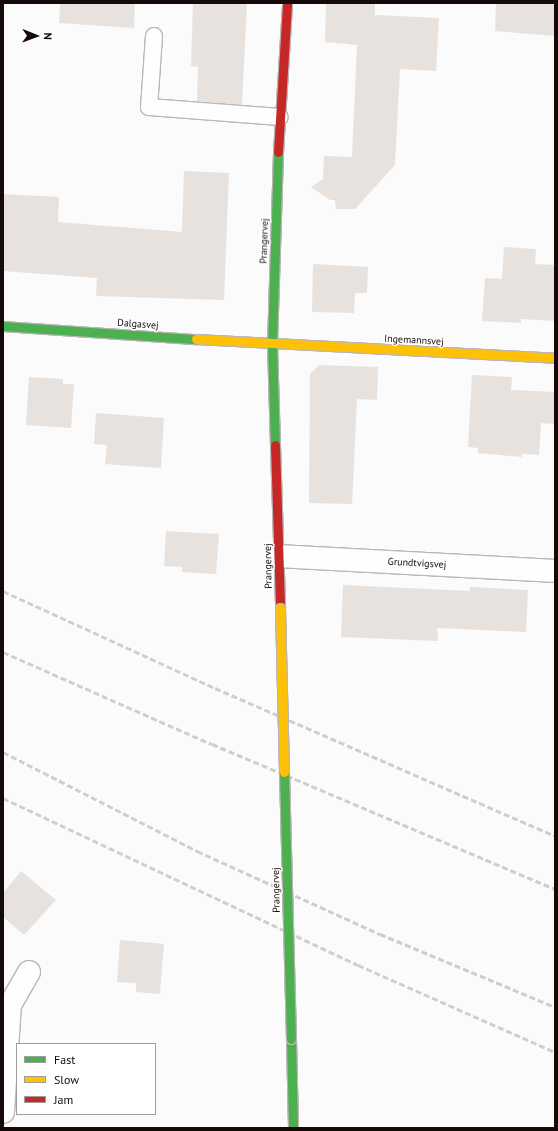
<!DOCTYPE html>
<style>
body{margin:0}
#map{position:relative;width:558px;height:1131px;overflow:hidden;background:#fbfbfb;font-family:"PT Sans",sans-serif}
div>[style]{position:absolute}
.building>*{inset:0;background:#e7e2de}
.roads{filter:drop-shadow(1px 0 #bbb5b4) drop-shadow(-1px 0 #bbb5b4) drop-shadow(0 1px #bbb5b4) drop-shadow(0 -1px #bbb5b4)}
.lane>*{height:16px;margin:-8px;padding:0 8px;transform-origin:8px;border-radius:8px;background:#fefefe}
.street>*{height:22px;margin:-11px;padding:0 11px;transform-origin:11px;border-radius:11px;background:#fefefe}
.fast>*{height:9px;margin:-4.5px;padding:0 4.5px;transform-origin:4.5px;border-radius:4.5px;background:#4caf50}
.slow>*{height:9px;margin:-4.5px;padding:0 4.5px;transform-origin:4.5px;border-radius:4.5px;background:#ffc107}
.jam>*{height:9px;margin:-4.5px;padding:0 4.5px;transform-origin:4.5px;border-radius:4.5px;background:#c62828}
.rail>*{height:3px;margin-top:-1.5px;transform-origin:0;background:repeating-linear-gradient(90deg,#cfcece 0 6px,transparent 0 9px)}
.bridges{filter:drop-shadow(1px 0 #bbb5b4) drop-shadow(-1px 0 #bbb5b4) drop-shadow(0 1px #bbb5b4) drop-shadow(0 -1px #bbb5b4)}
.fast-bridge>*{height:9px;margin:-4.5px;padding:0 4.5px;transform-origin:4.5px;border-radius:4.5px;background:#4caf50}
.slow-bridge>*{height:9px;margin:-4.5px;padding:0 4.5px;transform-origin:4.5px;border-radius:4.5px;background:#ffc107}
span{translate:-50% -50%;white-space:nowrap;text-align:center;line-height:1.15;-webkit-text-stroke:3px #fff;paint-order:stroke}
.street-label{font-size:10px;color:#150a08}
.frame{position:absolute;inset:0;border:4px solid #150a08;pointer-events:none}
.legend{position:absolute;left:16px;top:1043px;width:140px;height:72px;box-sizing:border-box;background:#fff;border:1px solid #a19d9c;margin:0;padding:5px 7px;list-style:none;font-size:12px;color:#150a08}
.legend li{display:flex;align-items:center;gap:8px;height:20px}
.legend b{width:20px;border:1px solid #a19d9c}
.north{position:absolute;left:16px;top:16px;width:40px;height:40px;-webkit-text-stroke:3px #fff;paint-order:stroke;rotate:91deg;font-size:11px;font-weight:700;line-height:16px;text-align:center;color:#150a08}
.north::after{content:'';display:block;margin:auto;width:14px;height:18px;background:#150a08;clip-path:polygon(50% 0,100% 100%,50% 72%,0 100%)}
</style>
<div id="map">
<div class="building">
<div style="clip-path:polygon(60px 3px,135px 3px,134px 28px,59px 23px)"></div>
<div style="clip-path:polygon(193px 3px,247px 3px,242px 105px,197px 101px,198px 67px,191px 66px)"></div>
<div style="clip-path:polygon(326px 3px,375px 3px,375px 15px,439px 18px,436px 71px,400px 69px,395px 165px,355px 209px,336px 209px,335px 200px,330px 200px,311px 187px,323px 179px,324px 156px,352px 157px,357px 45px,325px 42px)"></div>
<div style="clip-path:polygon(496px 3px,555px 3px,555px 36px,495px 31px)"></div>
<div style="clip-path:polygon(184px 171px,229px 173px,224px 300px,96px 296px,97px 278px,3px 271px,3px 194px,59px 197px,58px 222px,182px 232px)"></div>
<div style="clip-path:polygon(504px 247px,536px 249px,535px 264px,555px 265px,555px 321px,521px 319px,521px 323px,482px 321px,485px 278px,502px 279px)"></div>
<div style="clip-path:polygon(313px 264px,368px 267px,367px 293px,355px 293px,354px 313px,312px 312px)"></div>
<div style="clip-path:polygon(319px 365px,378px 367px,377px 400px,357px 399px,352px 504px,309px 503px,310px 374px)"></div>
<div style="clip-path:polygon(472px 375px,512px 377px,511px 390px,555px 392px,555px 424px,541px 423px,539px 455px,522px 454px,522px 457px,478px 453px,478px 448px,468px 447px)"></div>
<div style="clip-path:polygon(29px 377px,63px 379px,63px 384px,74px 384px,71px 428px,26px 425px)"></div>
<div style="clip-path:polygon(96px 413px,164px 418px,161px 468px,105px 464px,107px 445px,94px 444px)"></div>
<div style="clip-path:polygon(166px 531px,219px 534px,216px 574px,182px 572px,182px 567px,164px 566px)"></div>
<div style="clip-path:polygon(343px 585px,470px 591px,470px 587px,528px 590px,526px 632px,437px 628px,438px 641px,341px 637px)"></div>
<div style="clip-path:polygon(21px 871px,56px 900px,24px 935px,3px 917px,3px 893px)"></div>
<div style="clip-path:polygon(120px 940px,164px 944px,160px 994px,136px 992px,136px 983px,117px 982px)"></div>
</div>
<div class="roads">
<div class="lane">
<div style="left:154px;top:36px;width:71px;rotate:94deg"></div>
<div style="left:149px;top:107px;width:131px;rotate:4.4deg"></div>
</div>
<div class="street">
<div style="left:279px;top:556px;width:276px;rotate:3.1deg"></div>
<div style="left:3px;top:1112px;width:107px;rotate:-86.3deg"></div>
<div style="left:10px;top:1005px;width:38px;rotate:-60deg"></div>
</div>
<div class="fast">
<div style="left:3px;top:326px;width:193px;rotate:3.9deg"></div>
<div style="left:275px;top:445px;width:101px;rotate:-91.7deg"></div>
<div style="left:272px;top:344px;width:192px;rotate:-88.2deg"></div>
<div style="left:291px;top:1039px;width:89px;rotate:88.7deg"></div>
</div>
<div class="slow">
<div style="left:196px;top:339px;width:360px;rotate:3deg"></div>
</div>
<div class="jam">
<div style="left:278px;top:152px;width:149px;rotate:-86.5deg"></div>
<div style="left:275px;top:445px;width:163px;rotate:88.2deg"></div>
</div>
</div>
<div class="rail">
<div style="left:3px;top:591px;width:233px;rotate:24.6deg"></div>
<div style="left:215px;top:688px;width:371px;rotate:23.5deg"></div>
<div style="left:3px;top:652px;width:228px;rotate:23.8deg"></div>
<div style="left:212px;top:744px;width:372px;rotate:22.9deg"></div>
<div style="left:3px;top:752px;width:218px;rotate:27deg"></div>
<div style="left:197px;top:851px;width:201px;rotate:24.4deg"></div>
<div style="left:380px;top:934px;width:190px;rotate:22.6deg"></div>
<div style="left:3px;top:798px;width:392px;rotate:25.2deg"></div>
<div style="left:358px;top:965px;width:215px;rotate:23.8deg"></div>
</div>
<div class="bridges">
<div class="fast-bridge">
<div style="left:284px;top:772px;width:267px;rotate:88.5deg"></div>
</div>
<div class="slow-bridge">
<div style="left:280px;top:608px;width:164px;rotate:88.6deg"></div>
</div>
</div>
<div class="street-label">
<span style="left:264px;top:241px;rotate:-88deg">Prangervej</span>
<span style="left:138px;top:324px;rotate:4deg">Dalgasvej</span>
<span style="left:414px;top:340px;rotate:3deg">Ingemannsvej</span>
<span style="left:417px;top:563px;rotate:3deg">Grundtvigsvej</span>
<span style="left:268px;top:566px;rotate:-91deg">Prangervej</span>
<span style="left:276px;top:890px;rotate:-91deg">Prangervej</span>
</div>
<div class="frame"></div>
<ul class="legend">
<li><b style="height:5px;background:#4caf50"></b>Fast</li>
<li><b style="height:5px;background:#ffc107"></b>Slow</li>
<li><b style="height:5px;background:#c62828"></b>Jam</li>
</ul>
<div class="north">N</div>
</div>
